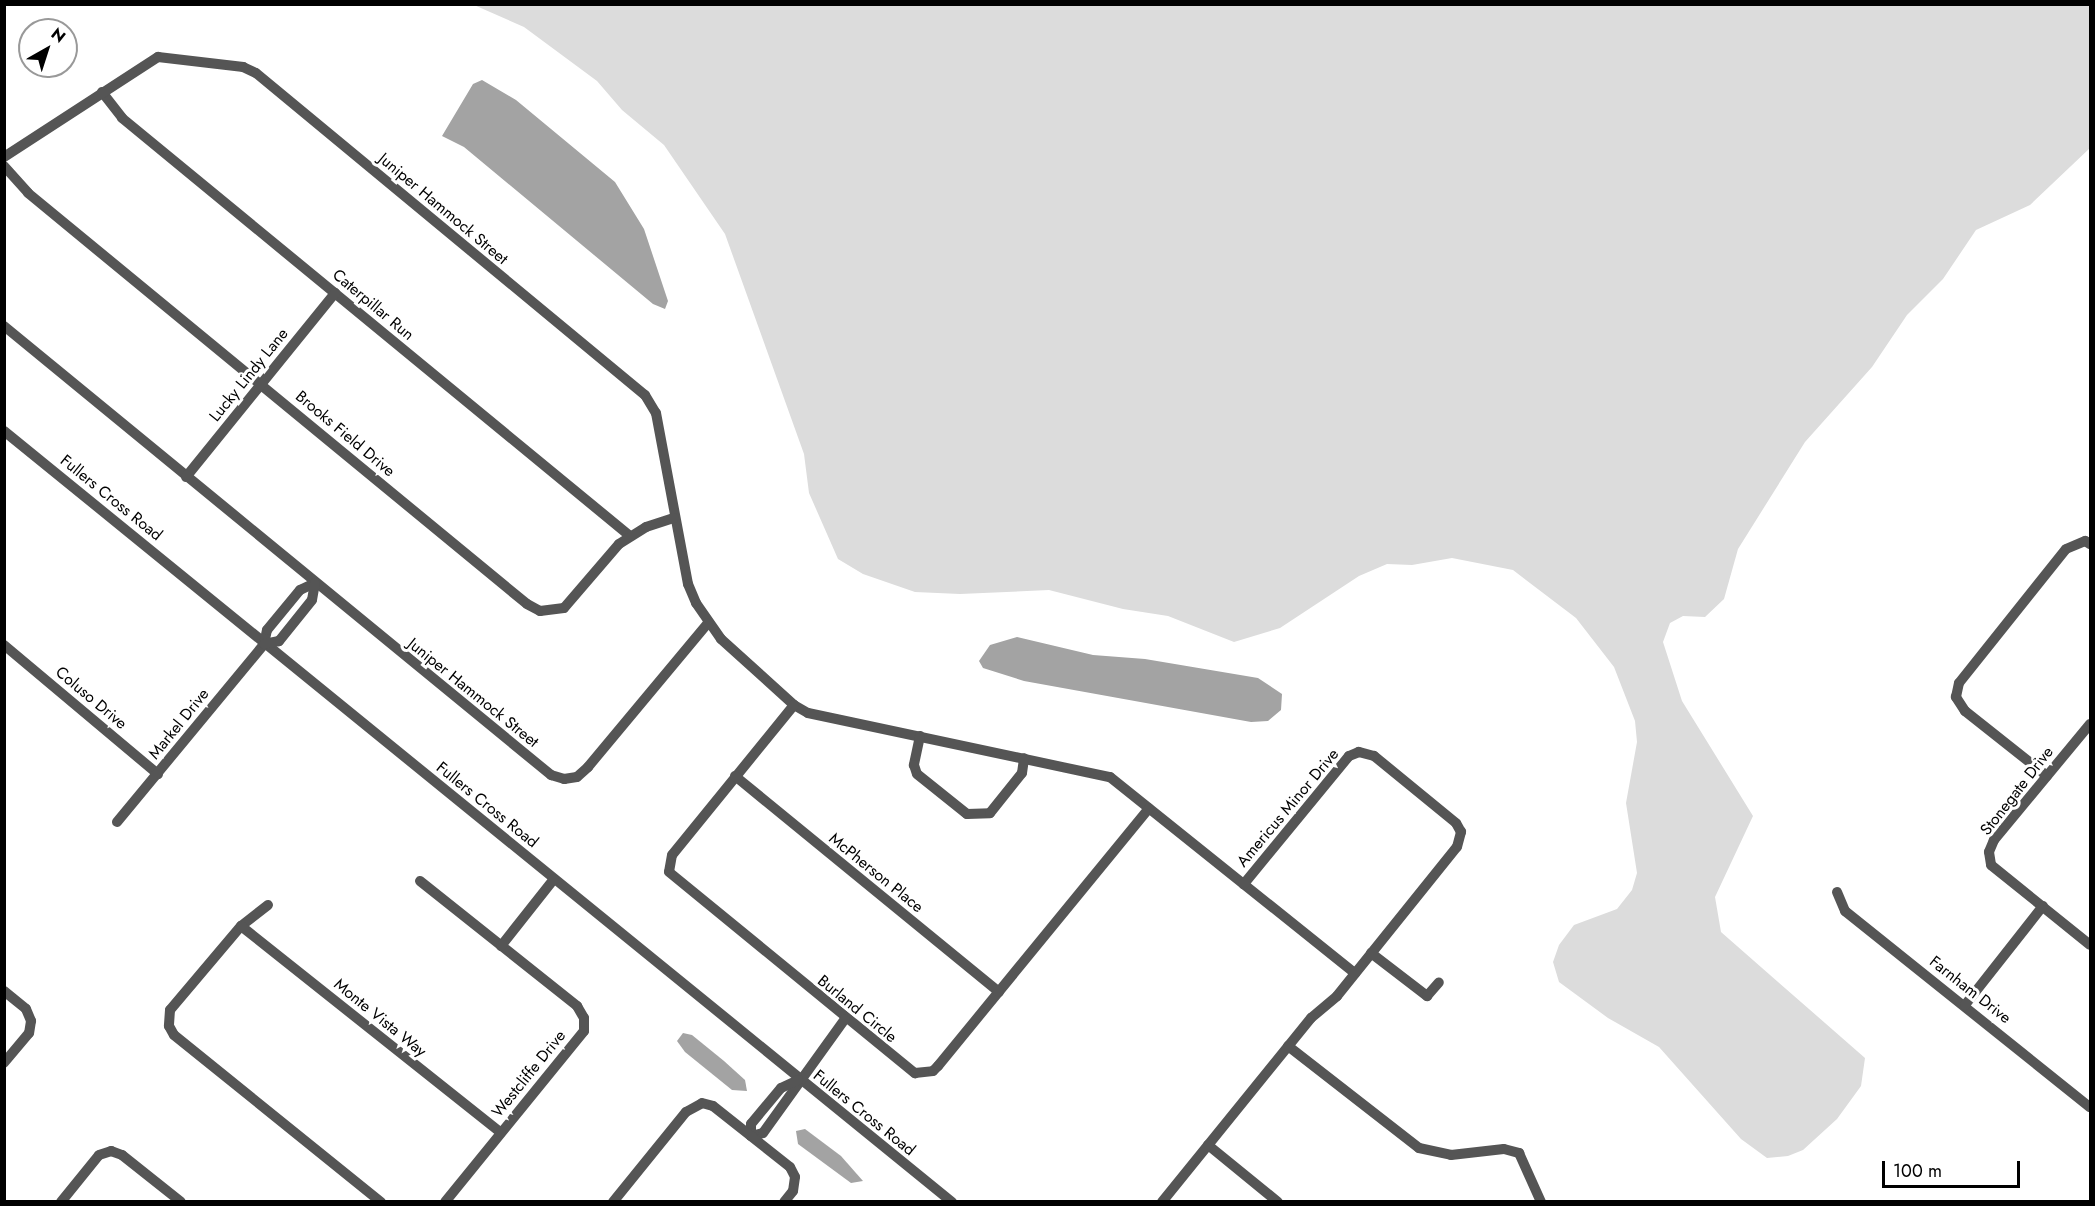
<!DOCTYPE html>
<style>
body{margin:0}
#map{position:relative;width:2095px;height:1206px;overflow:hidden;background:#fff;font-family:Jost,sans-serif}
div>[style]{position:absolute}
.green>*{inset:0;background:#dcdcdc}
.water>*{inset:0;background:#a3a3a3}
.minor>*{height:10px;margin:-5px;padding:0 5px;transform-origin:5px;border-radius:5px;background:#555}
span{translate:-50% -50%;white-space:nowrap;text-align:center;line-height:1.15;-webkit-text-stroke:6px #fff;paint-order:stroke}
.street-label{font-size:16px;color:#000}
.frame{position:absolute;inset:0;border:6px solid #000;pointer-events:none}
.north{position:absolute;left:18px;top:18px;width:60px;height:60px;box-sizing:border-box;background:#fff;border:2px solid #999;border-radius:50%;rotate:39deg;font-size:16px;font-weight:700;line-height:24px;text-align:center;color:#000}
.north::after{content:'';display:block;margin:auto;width:21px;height:27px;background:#000;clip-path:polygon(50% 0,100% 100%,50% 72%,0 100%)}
.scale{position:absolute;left:1882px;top:1161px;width:138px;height:27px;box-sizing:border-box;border:3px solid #000;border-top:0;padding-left:8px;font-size:18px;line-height:21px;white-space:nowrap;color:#000;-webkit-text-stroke:4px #fff;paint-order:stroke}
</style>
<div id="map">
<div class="green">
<div style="clip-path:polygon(474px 5px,2090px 5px,2090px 148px,2030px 205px,1976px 230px,1943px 279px,1907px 315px,1872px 367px,1805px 442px,1738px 549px,1724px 599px,1705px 617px,1683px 616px,1670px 623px,1663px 642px,1682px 701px,1753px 816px,1715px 897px,1721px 932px,1865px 1058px,1861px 1086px,1837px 1119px,1803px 1150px,1788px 1156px,1767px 1158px,1741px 1139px,1659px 1047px,1608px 1018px,1559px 982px,1553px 962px,1559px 945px,1574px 925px,1617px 909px,1632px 890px,1637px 873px,1626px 803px,1637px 742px,1635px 721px,1614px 667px,1576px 618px,1513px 570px,1452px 558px,1412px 565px,1387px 564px,1359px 576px,1280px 628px,1234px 642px,1168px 616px,1123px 609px,1049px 590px,960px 594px,915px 592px,863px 574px,838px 559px,809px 493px,804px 454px,725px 234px,664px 145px,622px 110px,597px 81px,524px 27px)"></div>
</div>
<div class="water">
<div style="clip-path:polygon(482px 80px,516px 100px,615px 182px,644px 229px,668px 301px,665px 309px,653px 304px,464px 147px,442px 136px,473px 84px)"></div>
<div style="clip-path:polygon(1017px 637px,1093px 655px,1145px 659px,1258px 678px,1282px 694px,1281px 710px,1268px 721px,1251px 722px,1024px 681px,983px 668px,979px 661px,990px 645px)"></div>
<div style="clip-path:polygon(683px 1033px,692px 1035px,724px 1061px,745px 1080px,747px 1091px,732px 1090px,685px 1052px,677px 1041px)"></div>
<div style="clip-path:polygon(805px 1129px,841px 1156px,863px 1181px,851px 1183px,798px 1144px,796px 1131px)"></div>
</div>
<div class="minor">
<div style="left:102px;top:92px;width:33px;rotate:52deg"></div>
<div style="left:122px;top:118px;width:658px;rotate:39.45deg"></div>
<div style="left:4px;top:157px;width:184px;rotate:-33deg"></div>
<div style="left:158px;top:57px;width:86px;rotate:6.7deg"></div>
<div style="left:243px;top:67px;width:14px;rotate:25deg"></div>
<div style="left:256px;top:73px;width:505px;rotate:39.62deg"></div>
<div style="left:645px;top:395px;width:21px;rotate:59deg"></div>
<div style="left:656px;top:413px;width:174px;rotate:79.4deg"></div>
<div style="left:688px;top:584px;width:21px;rotate:67deg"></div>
<div style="left:696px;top:603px;width:44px;rotate:55.2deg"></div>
<div style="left:721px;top:639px;width:98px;rotate:42.1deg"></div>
<div style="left:794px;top:705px;width:16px;rotate:30deg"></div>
<div style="left:808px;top:713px;width:309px;rotate:12deg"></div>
<div style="left:1110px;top:777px;width:314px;rotate:38.7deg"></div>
<div style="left:4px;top:166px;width:36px;rotate:48deg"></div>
<div style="left:28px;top:193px;width:646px;rotate:39.48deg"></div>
<div style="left:527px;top:604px;width:15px;rotate:28deg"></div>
<div style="left:540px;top:611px;width:24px;rotate:-7deg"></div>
<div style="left:564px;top:608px;width:84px;rotate:-49.3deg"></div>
<div style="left:619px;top:544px;width:32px;rotate:-32deg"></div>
<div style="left:646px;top:527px;width:29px;rotate:-18deg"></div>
<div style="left:4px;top:326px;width:708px;rotate:39.38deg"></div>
<div style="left:551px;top:775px;width:14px;rotate:17deg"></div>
<div style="left:564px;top:779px;width:13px;rotate:-9deg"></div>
<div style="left:577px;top:777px;width:15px;rotate:-42deg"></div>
<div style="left:588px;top:767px;width:187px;rotate:-50.2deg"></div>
<div style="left:4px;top:431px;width:1222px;rotate:39.12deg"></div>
<div style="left:186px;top:477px;width:237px;rotate:-51deg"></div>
<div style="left:4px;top:645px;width:201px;rotate:40deg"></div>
<div style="left:794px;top:705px;width:193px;rotate:129.1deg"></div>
<div style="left:672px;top:855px;width:17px;rotate:100deg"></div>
<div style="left:669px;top:872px;width:318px;rotate:39.3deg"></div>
<div style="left:915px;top:1073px;width:18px;rotate:-6deg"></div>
<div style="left:933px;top:1071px;width:7px;rotate:-45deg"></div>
<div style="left:938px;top:1066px;width:333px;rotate:-50.7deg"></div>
<div style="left:2090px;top:724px;width:151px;rotate:129.6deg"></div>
<div style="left:1994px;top:840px;width:13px;rotate:113deg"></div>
<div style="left:1989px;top:852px;width:13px;rotate:81deg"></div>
<div style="left:1991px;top:865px;width:127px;rotate:38.9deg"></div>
<div style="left:920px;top:736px;width:30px;rotate:102deg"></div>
<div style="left:914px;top:765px;width:9px;rotate:72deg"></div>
<div style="left:917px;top:774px;width:64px;rotate:38.7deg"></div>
<div style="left:967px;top:814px;width:23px;rotate:-2deg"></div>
<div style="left:990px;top:813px;width:51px;rotate:-51.3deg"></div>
<div style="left:1022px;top:773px;width:15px;rotate:-82deg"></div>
<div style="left:735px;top:776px;width:341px;rotate:39.3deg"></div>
<div style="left:2047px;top:776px;width:105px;rotate:-141.6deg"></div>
<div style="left:1965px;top:711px;width:17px;rotate:-123deg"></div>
<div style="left:1956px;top:697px;width:14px;rotate:-78deg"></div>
<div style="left:1959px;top:683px;width:171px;rotate:-51.4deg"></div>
<div style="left:2066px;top:549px;width:21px;rotate:-23deg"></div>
<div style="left:2085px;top:541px;width:6px;rotate:31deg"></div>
<div style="left:117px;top:822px;width:231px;rotate:-50.4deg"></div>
<div style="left:264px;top:644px;width:14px;rotate:-78deg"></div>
<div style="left:267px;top:630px;width:52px;rotate:-50.5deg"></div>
<div style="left:300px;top:590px;width:17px;rotate:-25deg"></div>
<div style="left:315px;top:583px;width:17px;rotate:100deg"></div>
<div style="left:312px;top:600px;width:53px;rotate:128.8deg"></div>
<div style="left:279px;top:641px;width:15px;rotate:169deg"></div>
<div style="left:420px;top:881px;width:201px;rotate:38.5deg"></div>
<div style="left:577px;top:1006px;width:14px;rotate:60deg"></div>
<div style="left:584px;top:1018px;width:13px;rotate:90deg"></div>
<div style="left:584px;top:1031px;width:220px;rotate:129.1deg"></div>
<div style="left:1837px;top:892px;width:21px;rotate:67deg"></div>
<div style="left:1845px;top:911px;width:314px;rotate:38.7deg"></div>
<div style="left:268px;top:905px;width:34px;rotate:142deg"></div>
<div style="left:241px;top:926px;width:110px;rotate:130.2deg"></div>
<div style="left:170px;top:1010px;width:16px;rotate:94deg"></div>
<div style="left:169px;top:1026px;width:10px;rotate:61deg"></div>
<div style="left:174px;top:1035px;width:266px;rotate:38.9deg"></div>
<div style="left:241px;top:926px;width:332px;rotate:38.5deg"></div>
<div style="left:501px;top:946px;width:85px;rotate:-51.7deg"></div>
<div style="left:1371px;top:953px;width:71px;rotate:37.5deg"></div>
<div style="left:1427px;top:996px;width:18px;rotate:-49deg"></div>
<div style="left:4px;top:991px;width:28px;rotate:39deg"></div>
<div style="left:26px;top:1009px;width:13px;rotate:67deg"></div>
<div style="left:31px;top:1021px;width:12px;rotate:99deg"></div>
<div style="left:29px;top:1033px;width:39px;rotate:130deg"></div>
<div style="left:1965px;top:1005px;width:126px;rotate:-51.8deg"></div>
<div style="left:1288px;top:1046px;width:166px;rotate:37.9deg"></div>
<div style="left:1419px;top:1148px;width:33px;rotate:12deg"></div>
<div style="left:1451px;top:1155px;width:53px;rotate:-6.5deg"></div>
<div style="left:1504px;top:1149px;width:16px;rotate:15deg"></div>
<div style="left:1519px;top:1153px;width:54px;rotate:65.8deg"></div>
<div style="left:751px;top:1136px;width:12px;rotate:-14deg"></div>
<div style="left:763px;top:1133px;width:140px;rotate:-54.3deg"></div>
<div style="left:751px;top:1136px;width:12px;rotate:-90deg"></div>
<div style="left:751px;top:1124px;width:47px;rotate:-50.2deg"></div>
<div style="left:781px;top:1088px;width:19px;rotate:-25deg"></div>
<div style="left:1208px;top:1145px;width:90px;rotate:39.2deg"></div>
<div style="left:61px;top:1202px;width:60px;rotate:-51deg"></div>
<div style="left:99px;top:1155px;width:13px;rotate:-18deg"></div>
<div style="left:111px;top:1151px;width:12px;rotate:20deg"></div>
<div style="left:122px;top:1155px;width:75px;rotate:38.5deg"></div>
<div style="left:613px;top:1202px;width:116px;rotate:-51deg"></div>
<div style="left:686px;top:1112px;width:18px;rotate:-29deg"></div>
<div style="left:702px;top:1103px;width:11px;rotate:15deg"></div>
<div style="left:713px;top:1106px;width:98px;rotate:38.4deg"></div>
<div style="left:790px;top:1167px;width:11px;rotate:63deg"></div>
<div style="left:795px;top:1177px;width:14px;rotate:98deg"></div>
<div style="left:793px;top:1191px;width:14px;rotate:129deg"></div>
<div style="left:1162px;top:1202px;width:237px;rotate:-51deg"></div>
<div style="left:1311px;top:1018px;width:34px;rotate:-40deg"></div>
<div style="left:1337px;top:996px;width:191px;rotate:-51.2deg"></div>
<div style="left:1457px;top:847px;width:16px;rotate:-75deg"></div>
<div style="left:1461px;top:832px;width:10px;rotate:-119deg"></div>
<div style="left:1456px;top:823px;width:106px;rotate:-140.7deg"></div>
<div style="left:1374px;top:756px;width:16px;rotate:-165deg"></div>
<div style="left:1359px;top:752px;width:11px;rotate:158deg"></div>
<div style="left:1349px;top:756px;width:166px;rotate:129.4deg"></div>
</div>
<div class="street-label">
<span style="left:443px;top:209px;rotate:40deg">Juniper Hammock Street</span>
<span style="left:373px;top:305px;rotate:40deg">Caterpillar Run</span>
<span style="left:249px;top:375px;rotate:-51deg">Lucky Lindy Lane</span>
<span style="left:345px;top:434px;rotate:40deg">Brooks Field Drive</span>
<span style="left:111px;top:498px;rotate:39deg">Fullers Cross Road</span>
<span style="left:473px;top:693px;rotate:39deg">Juniper Hammock Street</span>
<span style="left:91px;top:698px;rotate:40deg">Coluso Drive</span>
<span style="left:179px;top:724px;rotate:-51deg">Markel Drive</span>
<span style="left:2017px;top:791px;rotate:-52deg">Stonegate Drive</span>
<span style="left:487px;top:805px;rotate:39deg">Fullers Cross Road</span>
<span style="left:1288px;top:808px;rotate:-50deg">Americus Minor Drive</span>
<span style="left:876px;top:873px;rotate:39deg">McPherson Place</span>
<span style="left:1970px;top:990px;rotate:38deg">Farnham Drive</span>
<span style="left:857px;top:1009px;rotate:39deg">Burland Circle</span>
<span style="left:380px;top:1018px;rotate:39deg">Monte Vista Way</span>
<span style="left:529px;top:1074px;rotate:-51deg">Westcliffe Drive</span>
<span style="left:864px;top:1113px;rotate:39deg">Fullers Cross Road</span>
</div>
<div class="frame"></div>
<div class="north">N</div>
<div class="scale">100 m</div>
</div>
